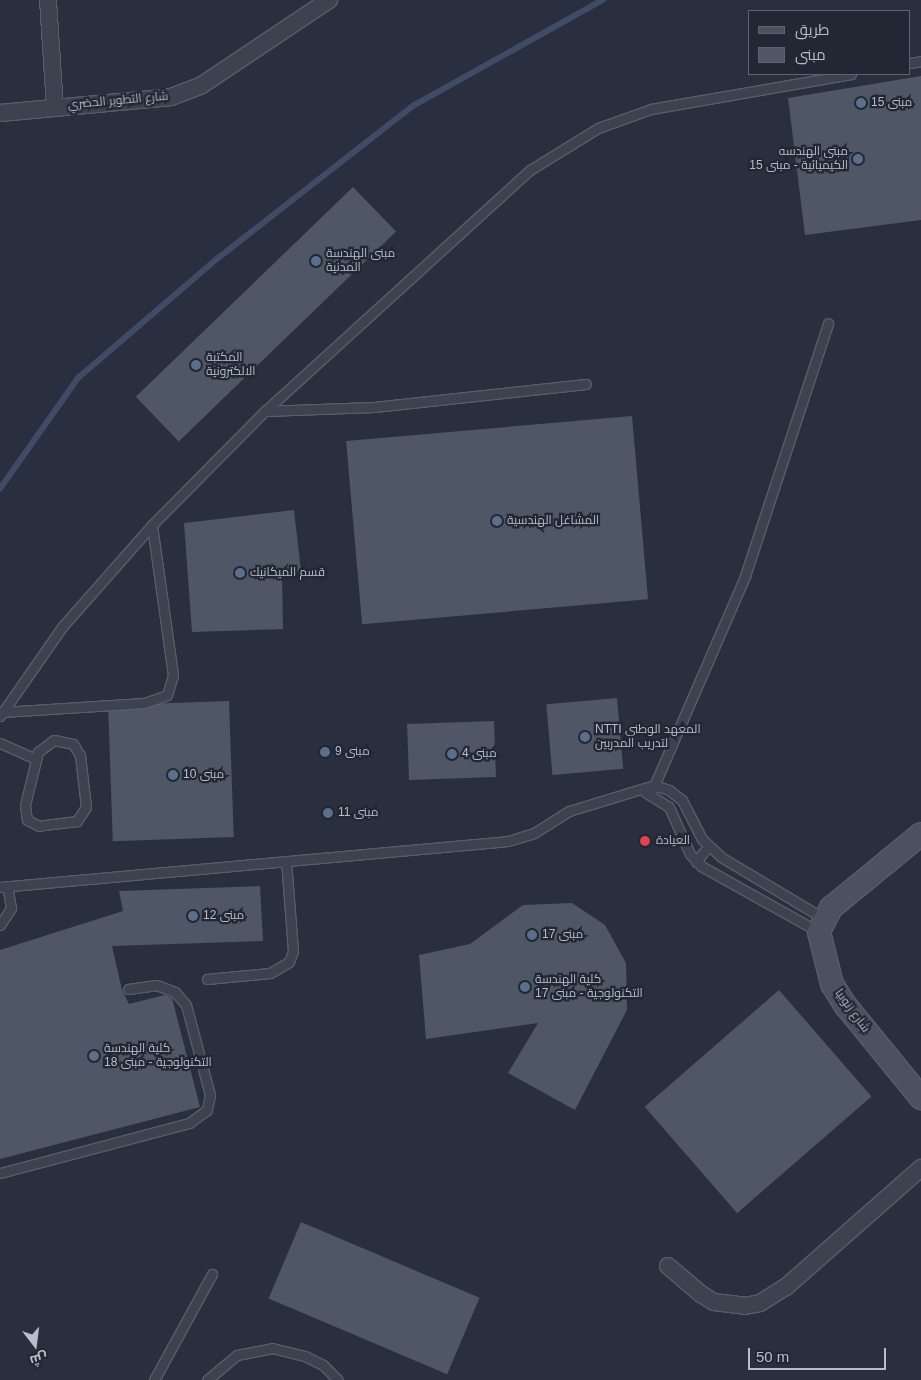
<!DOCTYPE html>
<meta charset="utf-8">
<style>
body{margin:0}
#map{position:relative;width:921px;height:1380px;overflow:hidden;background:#292f3e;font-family:Arial,Cairo,sans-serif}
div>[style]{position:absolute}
.stream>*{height:5.5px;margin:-2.75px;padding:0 2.75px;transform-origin:2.75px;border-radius:2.75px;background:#404c65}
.building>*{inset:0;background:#4f5666;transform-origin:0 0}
.roads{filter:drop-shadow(1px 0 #575d69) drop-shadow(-1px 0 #575d69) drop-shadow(0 1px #575d69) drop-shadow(0 -1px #575d69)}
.lane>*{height:9px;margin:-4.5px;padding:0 4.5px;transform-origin:4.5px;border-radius:4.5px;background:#3c424e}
.street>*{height:16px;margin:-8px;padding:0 8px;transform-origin:8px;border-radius:8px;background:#3c424e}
.secondary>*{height:22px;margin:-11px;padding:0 11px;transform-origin:11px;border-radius:11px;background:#4b5161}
.dots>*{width:14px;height:14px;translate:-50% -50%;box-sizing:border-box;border:2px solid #212733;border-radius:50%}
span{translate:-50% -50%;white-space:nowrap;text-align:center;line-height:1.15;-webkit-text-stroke:4.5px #212733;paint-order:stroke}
.street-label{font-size:12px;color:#b9bdc9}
.poi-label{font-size:12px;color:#b9bdc9}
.left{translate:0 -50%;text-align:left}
.right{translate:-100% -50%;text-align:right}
.legend{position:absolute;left:748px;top:10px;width:162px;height:65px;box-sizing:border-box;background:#212733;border:1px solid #5e636f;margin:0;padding:6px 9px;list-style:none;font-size:15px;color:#b9bdc9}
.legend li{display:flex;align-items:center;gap:10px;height:25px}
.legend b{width:25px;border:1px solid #5e636f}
.north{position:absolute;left:10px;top:1320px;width:50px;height:50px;-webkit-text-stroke:4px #212733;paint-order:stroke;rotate:165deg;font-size:14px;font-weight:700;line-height:20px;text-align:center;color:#b9bdc9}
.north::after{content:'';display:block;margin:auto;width:18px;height:22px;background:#b9bdc9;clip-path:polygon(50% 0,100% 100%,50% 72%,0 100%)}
.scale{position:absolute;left:748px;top:1348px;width:138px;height:22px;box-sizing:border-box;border:2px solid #b9bdc9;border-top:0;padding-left:6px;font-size:15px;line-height:18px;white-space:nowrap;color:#b9bdc9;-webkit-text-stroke:4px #212733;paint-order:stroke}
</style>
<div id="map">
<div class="stream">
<div style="left:0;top:489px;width:136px;rotate:-54.9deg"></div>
<div style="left:78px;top:378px;width:183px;rotate:-40.6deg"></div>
<div style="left:217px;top:259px;width:249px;rotate:-38deg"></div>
<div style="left:413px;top:106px;width:218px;rotate:-29.2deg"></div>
</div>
<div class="building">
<div style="clip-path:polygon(921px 76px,921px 220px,805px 235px,788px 98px)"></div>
<div style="left:353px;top:187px;width:62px;height:302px;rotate:46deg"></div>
<div style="left:632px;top:416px;width:184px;height:287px;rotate:85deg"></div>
<div style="clip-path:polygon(294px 510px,301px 571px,282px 575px,283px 629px,192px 632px,184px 523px)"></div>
<div style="left:617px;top:698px;width:71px;height:71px;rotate:85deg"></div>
<div style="left:229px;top:701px;width:136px;height:121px;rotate:88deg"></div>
<div style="left:494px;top:721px;width:56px;height:87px;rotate:88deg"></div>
<div style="clip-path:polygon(260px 886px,263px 941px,112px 946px,122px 990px,129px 1004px,165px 995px,172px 998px,200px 1107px,0 1159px,0 950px,123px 911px,119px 891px)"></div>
<div style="clip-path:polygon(572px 903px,605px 925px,626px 963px,627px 1010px,575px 1110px,508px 1073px,538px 1023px,426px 1039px,419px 955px,470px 944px,523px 905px)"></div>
<div style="left:779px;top:990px;width:141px;height:178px;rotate:49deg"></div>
<div style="left:301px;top:1222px;width:194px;height:83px;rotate:23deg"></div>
</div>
<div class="roads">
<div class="lane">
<div style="left:910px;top:63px;width:11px;rotate:-10deg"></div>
<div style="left:265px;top:411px;width:109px;rotate:-2.1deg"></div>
<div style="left:374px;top:407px;width:213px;rotate:-6.2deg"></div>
<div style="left:2px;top:712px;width:142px;rotate:-3.6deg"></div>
<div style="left:144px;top:703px;width:24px;rotate:-19deg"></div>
<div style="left:167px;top:695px;width:21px;rotate:-73deg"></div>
<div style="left:173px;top:675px;width:151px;rotate:-98deg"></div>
<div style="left:0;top:716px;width:108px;rotate:-55.1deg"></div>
<div style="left:62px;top:627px;width:136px;rotate:-48.6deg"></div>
<div style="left:152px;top:525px;width:161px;rotate:-45.3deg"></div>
<div style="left:265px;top:411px;width:358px;rotate:-42.3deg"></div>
<div style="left:530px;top:170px;width:80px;rotate:-31.7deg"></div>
<div style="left:598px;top:128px;width:56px;rotate:-19.7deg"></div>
<div style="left:651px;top:109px;width:203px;rotate:-9.9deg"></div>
<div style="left:54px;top:740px;width:19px;rotate:12deg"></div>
<div style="left:73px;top:744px;width:13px;rotate:58deg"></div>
<div style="left:80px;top:755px;width:52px;rotate:83.4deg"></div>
<div style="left:86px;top:807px;width:17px;rotate:123deg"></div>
<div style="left:77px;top:821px;width:38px;rotate:173deg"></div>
<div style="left:39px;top:826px;width:13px;rotate:-153deg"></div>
<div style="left:27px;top:820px;width:15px;rotate:-98deg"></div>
<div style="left:25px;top:805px;width:55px;rotate:-76.2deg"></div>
<div style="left:38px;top:752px;width:20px;rotate:-37deg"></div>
<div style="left:0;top:743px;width:39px;rotate:24deg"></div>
<div style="left:645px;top:792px;width:28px;rotate:32deg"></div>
<div style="left:669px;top:807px;width:51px;rotate:65.9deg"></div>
<div style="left:690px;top:854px;width:16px;rotate:47deg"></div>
<div style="left:701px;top:866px;width:135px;rotate:29.2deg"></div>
<div style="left:650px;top:795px;width:239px;rotate:-66.5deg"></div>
<div style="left:745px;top:576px;width:266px;rotate:-71.8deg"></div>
<div style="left:696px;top:862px;width:20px;rotate:-53deg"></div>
<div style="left:0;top:887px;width:510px;rotate:-5.17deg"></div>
<div style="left:508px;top:841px;width:27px;rotate:-17deg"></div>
<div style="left:534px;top:833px;width:41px;rotate:-32.2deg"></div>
<div style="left:569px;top:811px;width:89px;rotate:-17deg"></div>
<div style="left:654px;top:785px;width:16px;rotate:18deg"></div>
<div style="left:669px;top:790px;width:16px;rotate:38deg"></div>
<div style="left:682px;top:800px;width:44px;rotate:62.9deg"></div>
<div style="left:702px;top:839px;width:26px;rotate:43deg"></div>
<div style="left:721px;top:857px;width:119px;rotate:30.9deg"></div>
<div style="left:0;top:925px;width:20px;rotate:-57deg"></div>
<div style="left:11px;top:908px;width:22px;rotate:-100deg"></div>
<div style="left:207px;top:979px;width:63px;rotate:-5.4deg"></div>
<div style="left:270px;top:973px;width:22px;rotate:-30deg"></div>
<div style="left:289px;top:962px;width:12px;rotate:-70deg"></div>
<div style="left:293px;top:951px;width:90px;rotate:-94.4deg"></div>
<div style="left:0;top:1173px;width:196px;rotate:-14.8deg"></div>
<div style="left:189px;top:1123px;width:22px;rotate:-36deg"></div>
<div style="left:207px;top:1110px;width:15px;rotate:-79deg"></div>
<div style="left:210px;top:1095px;width:93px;rotate:-104.9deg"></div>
<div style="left:186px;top:1005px;width:17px;rotate:-130deg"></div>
<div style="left:175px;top:992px;width:19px;rotate:-159deg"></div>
<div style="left:157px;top:985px;width:29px;rotate:172deg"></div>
<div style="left:154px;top:1380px;width:121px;rotate:-61.3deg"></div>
<div style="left:207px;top:1380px;width:39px;rotate:-40deg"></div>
<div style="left:237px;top:1355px;width:36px;rotate:-11deg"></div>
<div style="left:272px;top:1348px;width:34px;rotate:14deg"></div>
<div style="left:305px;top:1356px;width:20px;rotate:27deg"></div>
<div style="left:323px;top:1365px;width:21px;rotate:45deg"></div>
</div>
<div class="street">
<div style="left:48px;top:0;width:107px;rotate:86.3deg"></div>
<div style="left:0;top:113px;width:172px;rotate:-5.3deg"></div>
<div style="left:171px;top:97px;width:33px;rotate:-21deg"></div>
<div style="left:202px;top:85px;width:153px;rotate:-33.8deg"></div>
<div style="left:668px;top:1266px;width:43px;rotate:40.3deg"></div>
<div style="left:701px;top:1294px;width:15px;rotate:32deg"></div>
<div style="left:714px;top:1302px;width:31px;rotate:7deg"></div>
<div style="left:745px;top:1306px;width:15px;rotate:-11deg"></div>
<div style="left:760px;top:1303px;width:31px;rotate:-32deg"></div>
<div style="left:786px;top:1287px;width:180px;rotate:-41.4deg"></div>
</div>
<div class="secondary">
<div style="left:921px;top:834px;width:117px;rotate:140.6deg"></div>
<div style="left:831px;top:908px;width:27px;rotate:117deg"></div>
<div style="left:819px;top:932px;width:54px;rotate:76deg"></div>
<div style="left:832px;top:984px;width:26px;rotate:58deg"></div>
<div style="left:846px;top:1006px;width:119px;rotate:50.8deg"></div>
</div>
</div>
<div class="dots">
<div style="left:861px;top:103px;background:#5c6f8a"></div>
<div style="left:858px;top:159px;background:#5c6f8a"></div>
<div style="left:316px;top:261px;background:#5c6f8a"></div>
<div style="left:196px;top:365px;background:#5c6f8a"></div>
<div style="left:497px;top:521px;background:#5c6f8a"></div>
<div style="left:240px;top:573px;background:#5c6f8a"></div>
<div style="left:585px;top:737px;background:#5c6f8a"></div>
<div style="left:325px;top:752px;background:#5c6f8a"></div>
<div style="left:452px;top:754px;background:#5c6f8a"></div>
<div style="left:173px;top:775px;background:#5c6f8a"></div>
<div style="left:328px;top:813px;background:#5c6f8a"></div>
<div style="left:645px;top:841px;background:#e0444e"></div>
<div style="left:193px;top:916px;background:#5c6f8a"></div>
<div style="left:532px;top:935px;background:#5c6f8a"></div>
<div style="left:525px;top:987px;background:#5c6f8a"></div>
<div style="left:94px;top:1056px;background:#5c6f8a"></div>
</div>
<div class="street-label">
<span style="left:118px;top:101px;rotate:-5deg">شارع التطوير الحضري</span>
<span style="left:852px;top:1011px;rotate:54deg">شارع زنوبيا</span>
</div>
<div class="poi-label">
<span class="left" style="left:871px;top:103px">مبنى 15</span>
<span class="right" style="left:848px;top:159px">مبنى الهندسه<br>الكيميائية - مبنى 15</span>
<span class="left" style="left:326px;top:261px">مبنى الهندسة<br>المدنية</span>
<span class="left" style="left:206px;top:365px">المكتبة<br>الالكترونية</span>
<span class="left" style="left:507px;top:521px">المشاغل الهندسية</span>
<span class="left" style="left:250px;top:573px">قسم الميكانيك</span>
<span class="left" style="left:595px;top:737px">NTTI المعهد الوطني<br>لتدريب المدربين</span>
<span class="left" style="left:335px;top:752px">مبنى 9</span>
<span class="left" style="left:462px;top:754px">مبنى 4</span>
<span class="left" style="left:183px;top:775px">مبنى 10</span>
<span class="left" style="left:338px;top:813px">مبنى 11</span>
<span class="left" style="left:656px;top:841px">العيادة</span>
<span class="left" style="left:203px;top:916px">مبنى 12</span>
<span class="left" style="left:542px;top:935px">مبنى 17</span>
<span class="left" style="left:535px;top:987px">كلية الهندسة<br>التكنولوجية - مبنى 17</span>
<span class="left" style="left:104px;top:1056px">كلية الهندسة<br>التكنولوجية - مبنى 18</span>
</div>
<ul class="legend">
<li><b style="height:6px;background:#4b5161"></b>طريق</li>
<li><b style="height:14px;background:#4f5666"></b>مبنى</li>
</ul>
<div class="north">ش</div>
<div class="scale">50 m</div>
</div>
